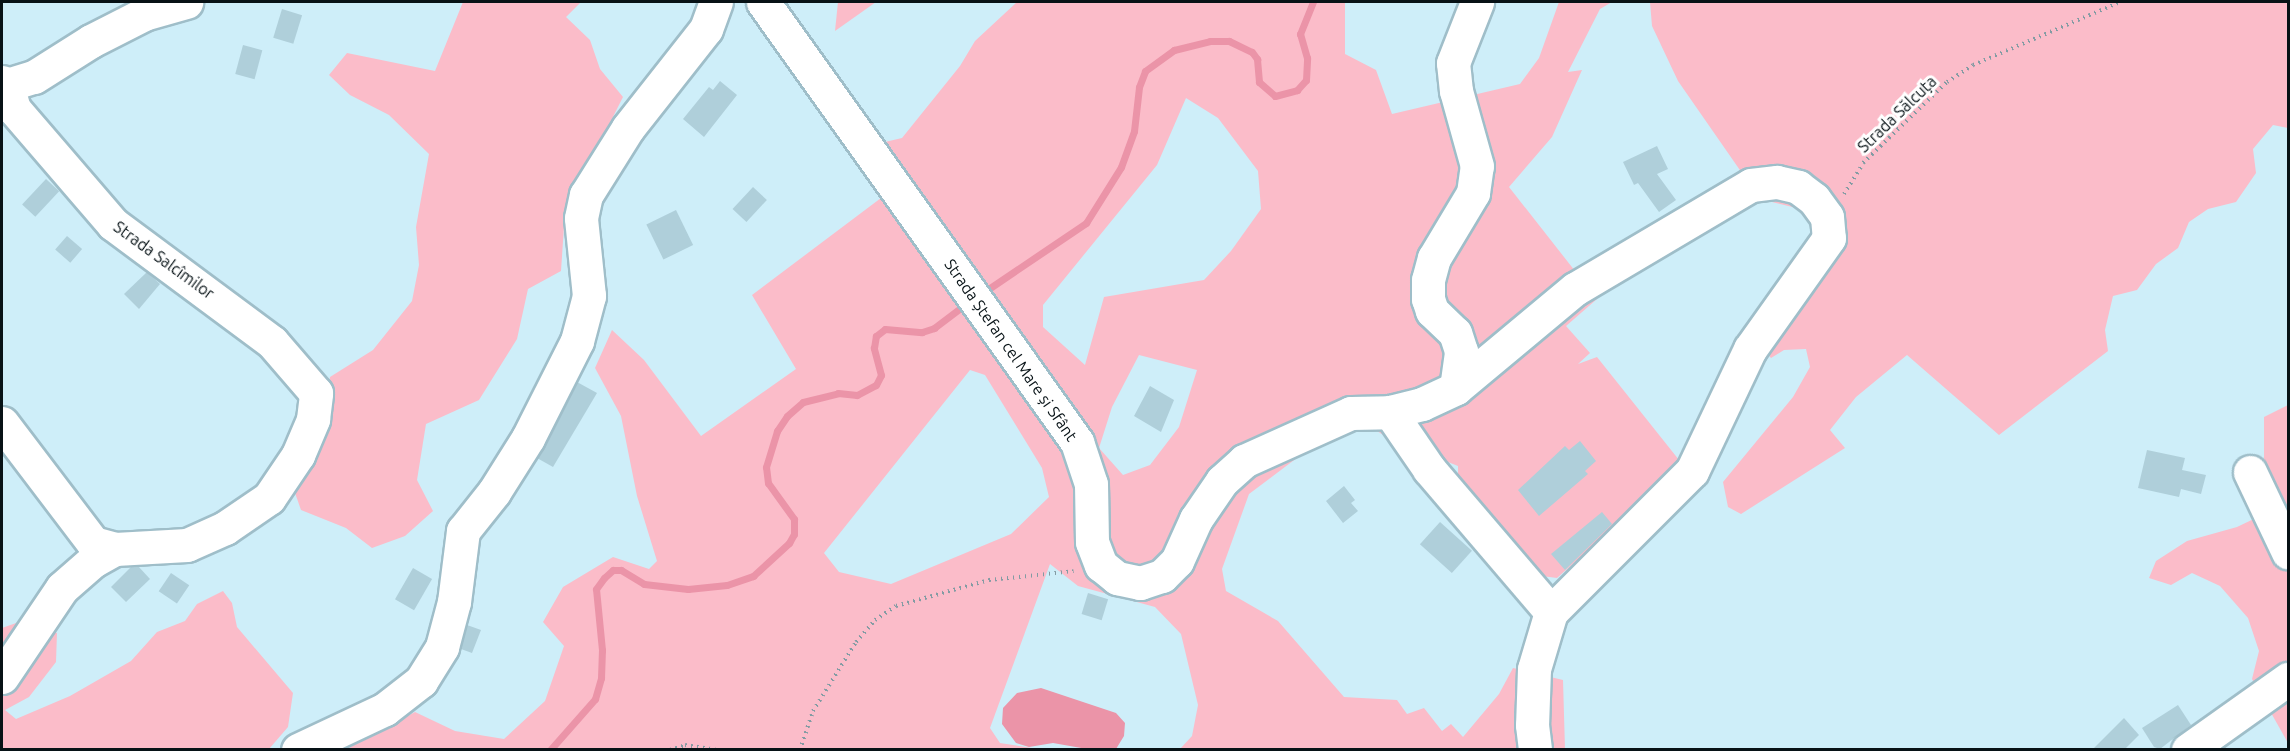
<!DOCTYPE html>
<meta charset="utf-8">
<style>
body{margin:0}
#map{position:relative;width:2290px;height:751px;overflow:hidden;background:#ceeef9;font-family:Ubuntu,sans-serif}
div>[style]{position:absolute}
.green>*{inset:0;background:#fbbcc9}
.water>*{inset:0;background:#eb94a8}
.stream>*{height:7px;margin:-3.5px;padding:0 3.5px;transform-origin:3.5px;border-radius:3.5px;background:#eb94a8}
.building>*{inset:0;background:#afcfda;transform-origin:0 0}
.path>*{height:4px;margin-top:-2px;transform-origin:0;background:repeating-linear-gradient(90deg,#839ba3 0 1.5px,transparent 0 6px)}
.roads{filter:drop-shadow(2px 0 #9fbec9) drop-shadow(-2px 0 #9fbec9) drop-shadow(0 2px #9fbec9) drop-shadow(0 -2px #9fbec9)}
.minor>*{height:33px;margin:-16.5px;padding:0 16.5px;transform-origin:16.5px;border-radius:16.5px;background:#fff}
span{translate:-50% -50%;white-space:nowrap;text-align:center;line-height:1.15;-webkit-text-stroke:6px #fff;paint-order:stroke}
.street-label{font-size:16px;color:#071216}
.frame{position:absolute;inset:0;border:3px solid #071216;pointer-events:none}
</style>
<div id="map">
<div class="green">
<div style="clip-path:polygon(463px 2px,581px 2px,566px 17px,590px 40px,600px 69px,623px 97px,565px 212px,561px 271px,528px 289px,517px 339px,479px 400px,426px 424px,417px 480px,433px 511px,405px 536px,372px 548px,346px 528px,301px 510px,294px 490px,325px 423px,330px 377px,373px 350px,412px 301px,419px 265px,416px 227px,429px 154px,389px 115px,350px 95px,329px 75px,347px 53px,435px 71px)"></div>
<div style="clip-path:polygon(838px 2px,876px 2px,835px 31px)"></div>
<div style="clip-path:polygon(evenodd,1017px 2px,1345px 2px,1345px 54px,1376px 70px,1392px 114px,1520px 84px,1539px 58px,1559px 2px,1612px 2px,1600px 9px,1568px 72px,1582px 70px,1552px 137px,1509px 187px,1597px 299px,1566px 326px,1590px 353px,1578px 364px,1597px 357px,1683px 465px,1557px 578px,1534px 575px,1458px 481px,1458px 466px,1388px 438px,1363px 422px,1330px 433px,1249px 494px,1222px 569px,1226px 591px,1278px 621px,1344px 697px,1397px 700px,1407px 714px,1424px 708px,1442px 731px,1451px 724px,1463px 737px,1499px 694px,1513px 668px,1563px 680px,1565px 749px,1180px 749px,1192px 736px,1198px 705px,1181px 634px,1155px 607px,1078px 586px,1050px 564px,990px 728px,1000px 743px,1038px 749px,345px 750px,415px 712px,455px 731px,504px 739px,545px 701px,564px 646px,543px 622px,563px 587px,613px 557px,649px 569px,657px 561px,637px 496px,621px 416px,595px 368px,612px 330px,644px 360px,701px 436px,796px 369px,752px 295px,881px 198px,833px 124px,850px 100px,885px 142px,902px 138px,960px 66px,975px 41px,1017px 2px,1186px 98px,1218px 118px,1258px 171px,1261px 209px,1231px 251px,1204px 280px,1104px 297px,1085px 365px,1043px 327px,1043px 305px,1157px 165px,1186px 98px,1017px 2px,1139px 355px,1197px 370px,1179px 427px,1150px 465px,1123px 475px,1099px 448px,1112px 407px,1139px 355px,1017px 2px,970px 370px,985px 375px,1042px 468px,1049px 497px,1011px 534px,891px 584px,839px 572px,824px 553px,970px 370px)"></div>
<div style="clip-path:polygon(1650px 2px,2288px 2px,2288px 128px,2273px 125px,2253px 149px,2256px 173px,2236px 202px,2208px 209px,2189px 222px,2178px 248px,2156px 264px,2137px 290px,2113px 296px,2105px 330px,2108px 351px,1999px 435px,1907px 355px,1856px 397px,1830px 430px,1845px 448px,1741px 514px,1728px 507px,1723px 482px,1793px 397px,1810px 367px,1806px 349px,1784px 350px,1771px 358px,1766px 352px,1846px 220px,1760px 199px,1678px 81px,1652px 26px)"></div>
<div style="clip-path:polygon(2288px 405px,2288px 743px,2252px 679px,2259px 651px,2248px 618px,2220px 586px,2192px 573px,2171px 585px,2149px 578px,2156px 561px,2187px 541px,2237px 527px,2283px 505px,2264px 468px,2264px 417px)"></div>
<div style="clip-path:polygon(223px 591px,232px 603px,237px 627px,293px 693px,288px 727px,269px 749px,2px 749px,2px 628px,19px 622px,57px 633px,56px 662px,29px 697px,5px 710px,16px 719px,70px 696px,131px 661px,157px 632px,185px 621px,197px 604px)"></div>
</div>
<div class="water">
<div style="clip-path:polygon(1041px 688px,1116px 713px,1125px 723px,1124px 736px,1116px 749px,1087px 749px,1053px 743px,1029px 747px,1016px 743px,1002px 724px,1003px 708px,1017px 693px)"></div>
</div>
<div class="stream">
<div style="left:981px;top:294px;width:127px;rotate:-34.1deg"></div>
<div style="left:1086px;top:223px;width:66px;rotate:-58deg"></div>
<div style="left:1121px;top:167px;width:38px;rotate:-70deg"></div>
<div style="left:1134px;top:131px;width:44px;rotate:-83.5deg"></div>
<div style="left:1139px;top:87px;width:17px;rotate:-69deg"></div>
<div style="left:1145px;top:71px;width:36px;rotate:-36deg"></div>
<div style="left:1174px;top:50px;width:37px;rotate:-14deg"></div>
<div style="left:1210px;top:41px;width:19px"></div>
<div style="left:1229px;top:41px;width:25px;rotate:26deg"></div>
<div style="left:1252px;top:52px;width:9px;rotate:54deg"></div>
<div style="left:1257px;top:59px;width:23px;rotate:85deg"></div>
<div style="left:1259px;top:82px;width:21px;rotate:41deg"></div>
<div style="left:1275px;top:96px;width:23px;rotate:-15deg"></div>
<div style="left:1297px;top:90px;width:13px;rotate:-48deg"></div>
<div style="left:1306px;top:80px;width:22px;rotate:-87deg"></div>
<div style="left:1307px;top:58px;width:25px;rotate:-106deg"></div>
<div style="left:1300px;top:34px;width:35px;rotate:-68deg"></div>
<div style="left:550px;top:750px;width:68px;rotate:-48.6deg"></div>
<div style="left:595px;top:699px;width:22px;rotate:-74deg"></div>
<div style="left:601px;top:678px;width:28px;rotate:-88deg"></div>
<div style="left:602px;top:650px;width:61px;rotate:-95.6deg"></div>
<div style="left:596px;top:589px;width:14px;rotate:-54deg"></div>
<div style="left:604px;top:578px;width:12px;rotate:-42deg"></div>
<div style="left:613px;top:570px;width:8px"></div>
<div style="left:621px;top:570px;width:27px;rotate:31deg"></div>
<div style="left:644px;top:584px;width:44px;rotate:6.5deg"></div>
<div style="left:688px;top:589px;width:39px;rotate:-6deg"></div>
<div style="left:727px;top:585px;width:28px;rotate:-19deg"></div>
<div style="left:753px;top:576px;width:49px;rotate:-42.5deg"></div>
<div style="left:789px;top:543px;width:10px;rotate:-61deg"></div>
<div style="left:794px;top:534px;width:15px;rotate:-90deg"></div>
<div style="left:794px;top:519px;width:44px;rotate:-125.8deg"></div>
<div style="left:768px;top:483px;width:16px;rotate:-97deg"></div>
<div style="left:766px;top:467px;width:38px;rotate:-73deg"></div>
<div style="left:777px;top:431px;width:18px;rotate:-56deg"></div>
<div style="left:787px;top:416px;width:21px;rotate:-41deg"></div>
<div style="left:803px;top:402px;width:36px;rotate:-14deg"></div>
<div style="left:838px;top:393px;width:19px;rotate:6deg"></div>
<div style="left:857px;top:395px;width:21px;rotate:-28deg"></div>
<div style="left:876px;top:385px;width:11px;rotate:-63deg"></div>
<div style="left:881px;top:375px;width:28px;rotate:-105deg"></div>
<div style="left:874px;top:348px;width:12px;rotate:-81deg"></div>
<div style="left:876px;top:336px;width:11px;rotate:-38deg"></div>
<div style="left:885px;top:329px;width:37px;rotate:5deg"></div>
<div style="left:922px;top:332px;width:13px;rotate:-18deg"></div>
<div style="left:934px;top:328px;width:41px;rotate:-37.1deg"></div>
</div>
<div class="building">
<div style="left:282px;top:9px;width:21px;height:30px;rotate:17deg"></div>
<div style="left:243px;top:45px;width:20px;height:30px;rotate:15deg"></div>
<div style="clip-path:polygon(720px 81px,737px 95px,704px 137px,683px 119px,709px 87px,713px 90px)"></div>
<div style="clip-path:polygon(1657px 146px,1668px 169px,1657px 174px,1676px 200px,1659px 212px,1638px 183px,1634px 185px,1623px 162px)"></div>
<div style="left:46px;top:179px;width:18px;height:35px;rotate:43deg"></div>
<div style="left:753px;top:187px;width:19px;height:30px;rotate:43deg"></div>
<div style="left:676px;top:210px;width:39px;height:33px;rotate:64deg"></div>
<div style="left:67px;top:236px;width:20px;height:18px;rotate:41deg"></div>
<div style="clip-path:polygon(147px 272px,160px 284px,139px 309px,124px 294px)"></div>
<div style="clip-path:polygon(577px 382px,597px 393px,553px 467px,537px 458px)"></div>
<div style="clip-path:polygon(1150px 386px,1174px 400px,1161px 432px,1134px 416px)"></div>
<div style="clip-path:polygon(1580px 441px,1596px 461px,1585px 471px,1588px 474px,1539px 516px,1518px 490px,1565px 446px,1569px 450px)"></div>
<div style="clip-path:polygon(2147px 450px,2185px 458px,2182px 470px,2206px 475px,2201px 494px,2181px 489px,2179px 497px,2138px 488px)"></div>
<div style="clip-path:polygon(1344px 486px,1355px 500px,1351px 503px,1358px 511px,1343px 523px,1326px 501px)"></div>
<div style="clip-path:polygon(1602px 512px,1612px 524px,1565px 570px,1551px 554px)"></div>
<div style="left:1440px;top:522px;width:43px;height:30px;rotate:42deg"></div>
<div style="clip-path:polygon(138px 566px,150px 579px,126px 602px,111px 587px,131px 567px)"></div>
<div style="left:413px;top:568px;width:22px;height:36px;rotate:30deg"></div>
<div style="left:171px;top:573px;width:22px;height:22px;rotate:34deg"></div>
<div style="left:1088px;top:593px;width:21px;height:22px;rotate:17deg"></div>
<div style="clip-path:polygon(467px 625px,481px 630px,472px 653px,461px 649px)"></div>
<div style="clip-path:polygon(2178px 705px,2191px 725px,2160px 749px,2154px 747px,2142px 728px)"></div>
<div style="clip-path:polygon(2124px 718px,2139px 735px,2124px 750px,2092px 750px)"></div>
</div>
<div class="path">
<div style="left:1844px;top:194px;width:36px;rotate:-58deg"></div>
<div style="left:1863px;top:163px;width:117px;rotate:-44deg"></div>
<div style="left:1947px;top:82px;width:31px;rotate:-33deg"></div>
<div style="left:1973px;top:65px;width:160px;rotate:-23.2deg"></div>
<div style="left:670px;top:750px;width:16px;rotate:-18deg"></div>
<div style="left:685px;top:745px;width:31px;rotate:9deg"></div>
<div style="left:800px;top:750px;width:41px;rotate:-71.6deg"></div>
<div style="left:813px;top:711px;width:81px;rotate:-58.1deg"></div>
<div style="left:856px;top:642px;width:29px;rotate:-49deg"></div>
<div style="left:875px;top:620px;width:25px;rotate:-34deg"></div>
<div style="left:896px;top:606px;width:97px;rotate:-15.6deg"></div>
<div style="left:989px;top:580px;width:85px;rotate:-6deg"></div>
</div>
<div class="roads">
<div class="minor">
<div style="left:763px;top:2px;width:541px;rotate:54.49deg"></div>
<div style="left:1077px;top:442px;width:44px;rotate:71.6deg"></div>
<div style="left:1091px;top:484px;width:58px;rotate:89deg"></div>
<div style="left:1092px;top:542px;width:25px;rotate:69deg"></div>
<div style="left:1101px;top:565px;width:21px;rotate:39deg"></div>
<div style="left:1117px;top:578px;width:24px;rotate:12deg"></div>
<div style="left:1140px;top:583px;width:23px;rotate:-18deg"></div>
<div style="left:1162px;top:576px;width:21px;rotate:-45deg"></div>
<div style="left:1177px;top:561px;width:46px;rotate:-65.7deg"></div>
<div style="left:1196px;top:519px;width:46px;rotate:-55.6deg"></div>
<div style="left:1222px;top:481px;width:30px;rotate:-42deg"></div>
<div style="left:1244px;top:461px;width:117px;rotate:-24.2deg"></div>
<div style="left:1351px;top:413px;width:39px;rotate:-1deg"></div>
<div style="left:1390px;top:412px;width:33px;rotate:-14deg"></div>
<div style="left:1422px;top:404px;width:38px;rotate:-25deg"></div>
<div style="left:1456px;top:388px;width:155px;rotate:-39.8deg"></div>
<div style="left:1575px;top:289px;width:204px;rotate:-30.6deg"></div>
<div style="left:1751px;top:185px;width:26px;rotate:-7deg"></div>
<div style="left:1777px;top:182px;width:22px;rotate:13deg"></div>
<div style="left:1798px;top:187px;width:20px;rotate:37deg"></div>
<div style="left:1814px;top:199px;width:22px;rotate:54deg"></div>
<div style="left:1827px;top:217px;width:21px;rotate:85deg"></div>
<div style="left:1829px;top:238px;width:136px;rotate:125.4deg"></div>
<div style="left:1750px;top:349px;width:135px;rotate:115.4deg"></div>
<div style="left:1692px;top:471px;width:199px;rotate:135deg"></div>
<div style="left:1551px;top:612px;width:59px;rotate:106.6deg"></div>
<div style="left:1534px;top:669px;width:56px;rotate:92deg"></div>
<div style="left:1532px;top:725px;width:25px;rotate:83deg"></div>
<div style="left:2px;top:82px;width:6px;rotate:31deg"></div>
<div style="left:7px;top:85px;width:28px;rotate:-17deg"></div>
<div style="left:34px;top:77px;width:67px;rotate:-32.3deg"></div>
<div style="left:91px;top:41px;width:59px;rotate:-27deg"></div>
<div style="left:144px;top:14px;width:44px;rotate:-15.9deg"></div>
<div style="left:1456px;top:388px;width:37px;rotate:-82deg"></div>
<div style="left:1461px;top:351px;width:19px;rotate:-108deg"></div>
<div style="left:1455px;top:333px;width:32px;rotate:-136deg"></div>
<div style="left:1432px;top:311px;width:13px;rotate:-108deg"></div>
<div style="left:1428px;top:299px;width:19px;rotate:-90deg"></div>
<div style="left:1428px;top:280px;width:23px;rotate:-75deg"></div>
<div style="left:1434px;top:258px;width:76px;rotate:-59deg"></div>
<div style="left:1473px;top:193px;width:27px;rotate:-82deg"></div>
<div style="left:1477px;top:166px;width:78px;rotate:-105.6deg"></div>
<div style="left:1456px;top:91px;width:28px;rotate:-96deg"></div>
<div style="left:1453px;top:63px;width:66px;rotate:-68.5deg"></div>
<div style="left:1390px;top:412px;width:69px;rotate:55.6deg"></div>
<div style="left:1429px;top:469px;width:188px;rotate:49.5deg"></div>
<div style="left:2px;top:423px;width:151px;rotate:52.8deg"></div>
<div style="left:93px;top:543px;width:23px;rotate:15deg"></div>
<div style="left:2250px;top:472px;width:89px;rotate:64.6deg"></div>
<div style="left:2px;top:677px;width:107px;rotate:-56deg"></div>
<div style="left:62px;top:588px;width:41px;rotate:-41.1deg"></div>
<div style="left:93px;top:561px;width:25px;rotate:-29deg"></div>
<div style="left:115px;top:549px;width:72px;rotate:-3.2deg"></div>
<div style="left:187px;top:545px;width:42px;rotate:-24.1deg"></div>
<div style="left:225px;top:528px;width:53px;rotate:-34.3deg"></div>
<div style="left:269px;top:498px;width:52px;rotate:-56deg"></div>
<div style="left:298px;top:455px;width:39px;rotate:-67deg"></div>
<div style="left:313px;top:419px;width:26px;rotate:-83deg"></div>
<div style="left:316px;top:393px;width:67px;rotate:-130.8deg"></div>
<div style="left:272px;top:342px;width:198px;rotate:-143.4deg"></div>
<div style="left:113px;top:224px;width:152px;rotate:-130.7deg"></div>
<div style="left:14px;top:109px;width:25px;rotate:-106deg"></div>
<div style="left:298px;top:750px;width:96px;rotate:-25.2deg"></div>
<div style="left:385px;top:709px;width:46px;rotate:-37.9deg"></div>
<div style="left:421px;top:681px;width:40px;rotate:-58deg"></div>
<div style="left:442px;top:647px;width:47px;rotate:-75.1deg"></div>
<div style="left:454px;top:602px;width:72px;rotate:-82.8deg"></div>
<div style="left:463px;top:531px;width:50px;rotate:-51.5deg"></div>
<div style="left:494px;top:492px;width:64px;rotate:-57.8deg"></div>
<div style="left:528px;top:438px;width:109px;rotate:-63.2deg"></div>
<div style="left:577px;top:341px;width:47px;rotate:-75.1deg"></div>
<div style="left:589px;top:296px;width:78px;rotate:-95.9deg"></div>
<div style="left:581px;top:218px;width:24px;rotate:-78deg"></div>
<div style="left:586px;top:195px;width:79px;rotate:-57.9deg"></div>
<div style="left:628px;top:128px;width:126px;rotate:-51.8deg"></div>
<div style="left:706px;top:29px;width:29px;rotate:-70deg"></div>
<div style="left:2188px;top:750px;width:123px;rotate:-35.4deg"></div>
</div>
</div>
<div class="street-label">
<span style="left:1897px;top:114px;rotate:-44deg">Strada Sălcuța</span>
<span style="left:164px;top:260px;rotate:36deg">Strada Salcîmilor</span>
<span style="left:1011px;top:350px;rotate:55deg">Strada Ștefan cel Mare și Sfânt</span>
</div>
<div class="frame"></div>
</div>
